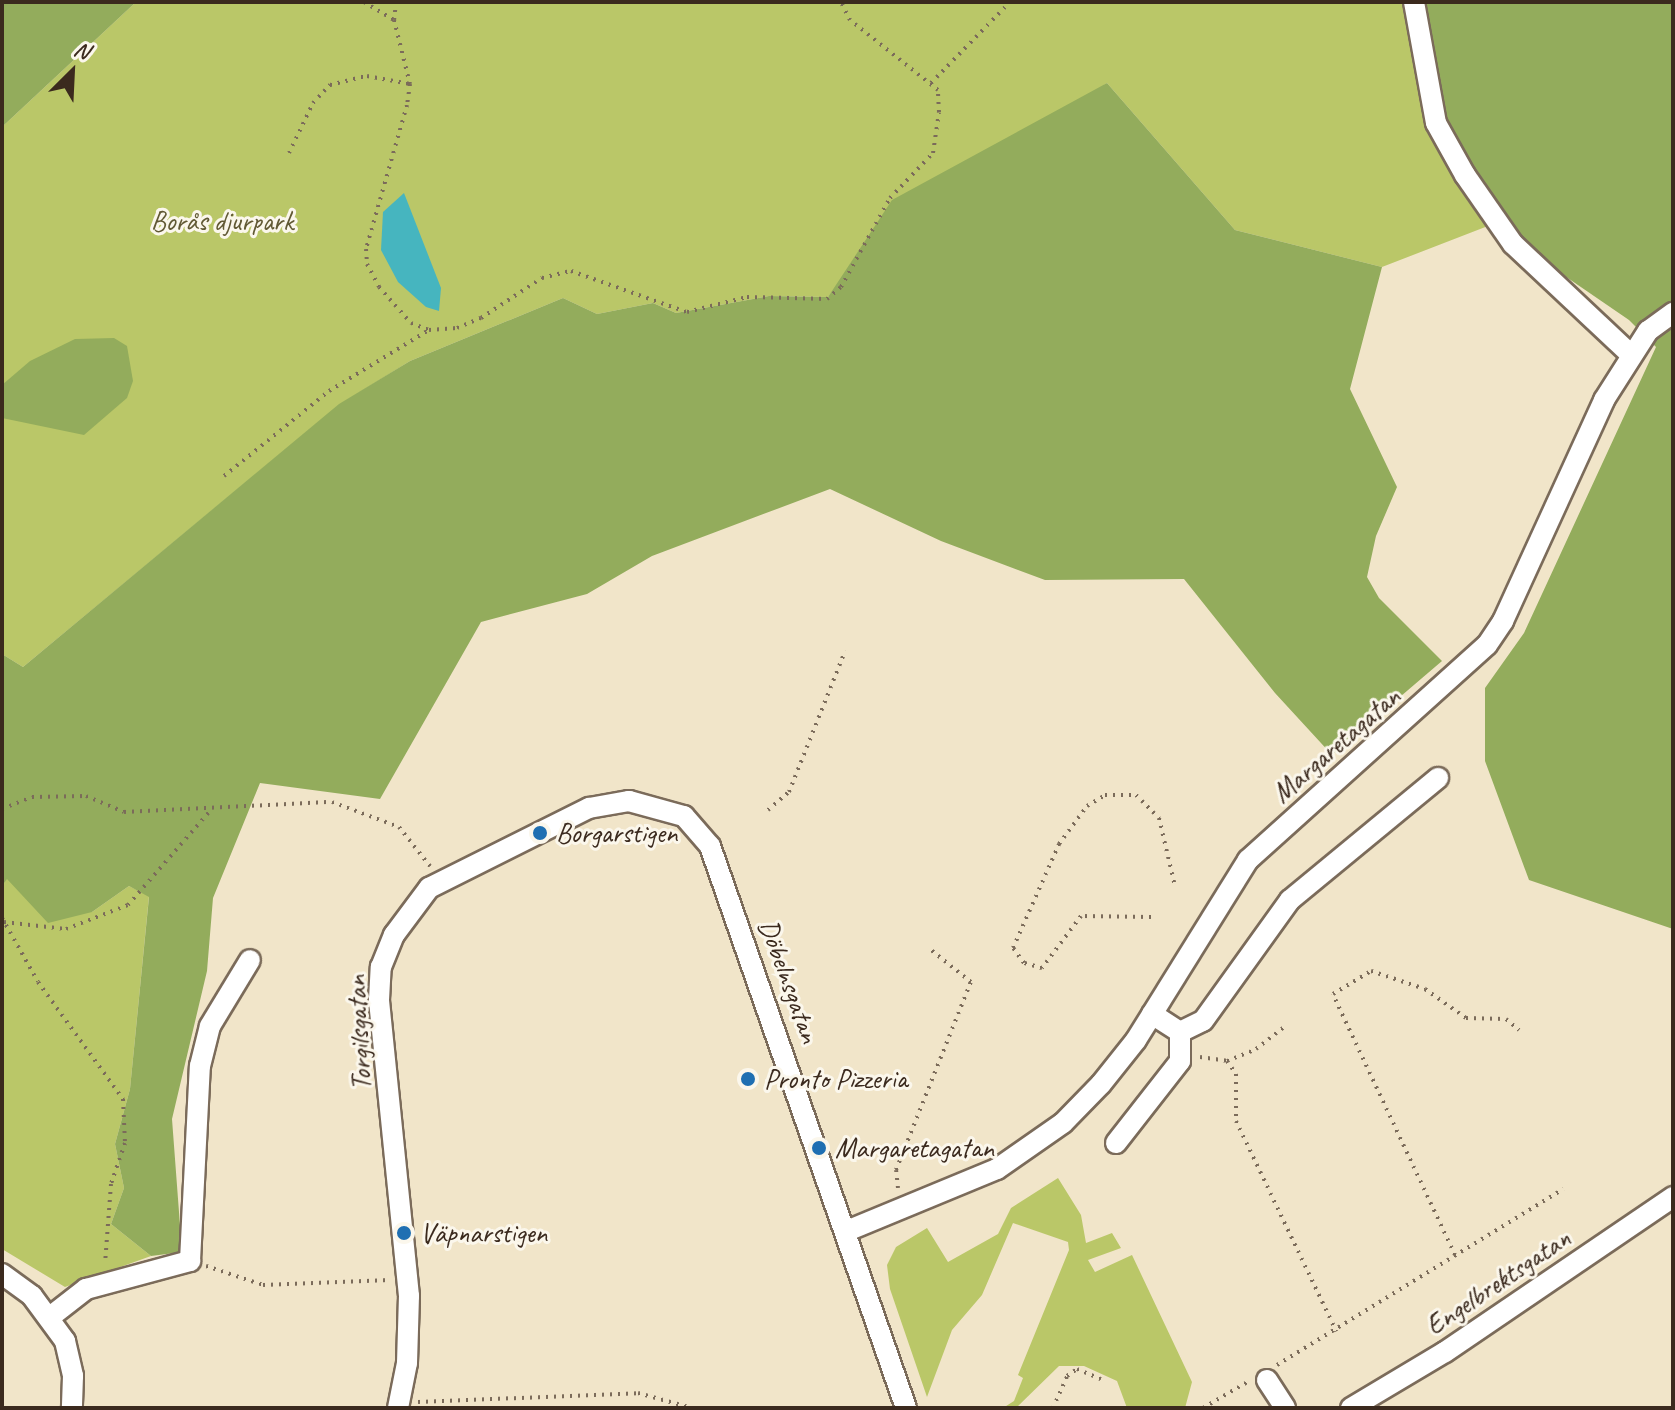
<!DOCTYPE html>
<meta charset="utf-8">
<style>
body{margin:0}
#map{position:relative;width:1675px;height:1410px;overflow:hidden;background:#f1e5c9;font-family:Caveat,sans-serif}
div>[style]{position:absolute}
.green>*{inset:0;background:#bac768}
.forest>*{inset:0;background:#93ac5c}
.water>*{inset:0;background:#46b5bf}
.path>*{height:4px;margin-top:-2px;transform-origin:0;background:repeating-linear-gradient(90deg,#7b6b5a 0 2px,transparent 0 8px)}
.roads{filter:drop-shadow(2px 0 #7b6b5a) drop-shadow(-2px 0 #7b6b5a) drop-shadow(0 2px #7b6b5a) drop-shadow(0 -2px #7b6b5a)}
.minor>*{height:20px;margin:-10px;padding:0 10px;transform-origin:10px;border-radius:10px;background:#fff}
.dots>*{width:22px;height:22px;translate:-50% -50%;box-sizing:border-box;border:4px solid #fbf7ec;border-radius:50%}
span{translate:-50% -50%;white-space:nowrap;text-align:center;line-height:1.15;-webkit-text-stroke:6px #fbf7ec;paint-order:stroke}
.park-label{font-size:28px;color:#615934}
.street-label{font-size:28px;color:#3b2a1e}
.poi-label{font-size:28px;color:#3b2a1e}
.left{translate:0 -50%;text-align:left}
.frame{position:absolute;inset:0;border:4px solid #3b2a1e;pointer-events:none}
.north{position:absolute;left:32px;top:32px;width:80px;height:80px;-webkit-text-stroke:6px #fbf7ec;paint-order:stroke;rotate:24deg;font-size:22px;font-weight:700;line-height:32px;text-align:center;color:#3b2a1e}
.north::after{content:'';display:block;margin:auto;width:28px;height:36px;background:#3b2a1e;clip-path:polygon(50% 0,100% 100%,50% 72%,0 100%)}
</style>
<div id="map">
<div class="green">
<div style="clip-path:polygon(136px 2px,1421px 2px,1431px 36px,1438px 114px,1506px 219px,1382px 267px,1235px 230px,1107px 83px,856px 260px,828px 297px,769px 296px,676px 313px,653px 303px,597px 314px,563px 298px,410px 361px,339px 405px,23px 667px,2px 654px,2px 127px)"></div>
<div style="clip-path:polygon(7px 878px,92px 912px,129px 886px,149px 896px,130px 1089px,115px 1144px,124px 1188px,111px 1224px,151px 1256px,65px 1287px,2px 1249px,2px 886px)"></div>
<div style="clip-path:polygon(1058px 1178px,1081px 1215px,1086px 1243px,1112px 1233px,1121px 1248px,1088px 1260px,1095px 1272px,1132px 1255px,1192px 1382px,1185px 1408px,1127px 1408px,1117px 1381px,1084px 1366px,1059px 1366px,1016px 1408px,1003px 1408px,1014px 1401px,1023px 1378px,1018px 1375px,1069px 1250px,1068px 1242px,1013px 1223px,982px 1295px,952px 1330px,927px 1397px,890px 1289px,887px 1265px,896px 1247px,927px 1228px,948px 1262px,998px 1234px,1011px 1208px)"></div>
</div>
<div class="forest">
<div style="clip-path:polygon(2px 2px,136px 2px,2px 127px)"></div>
<div style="clip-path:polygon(1421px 2px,1673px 2px,1673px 929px,1529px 880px,1485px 761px,1485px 688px,1524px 633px,1656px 347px,1629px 320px,1540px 259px,1506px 219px,1438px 114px,1431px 36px)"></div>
<div style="clip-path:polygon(1107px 83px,1235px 230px,1382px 267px,1350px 389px,1397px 487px,1376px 536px,1367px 577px,1379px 598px,1442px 661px,1332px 755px,1275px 693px,1184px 579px,1045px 580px,941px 541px,830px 489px,652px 556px,587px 594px,481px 622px,380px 799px,260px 783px,213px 898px,207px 971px,172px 1119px,182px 1252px,151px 1256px,111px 1224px,124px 1188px,115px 1144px,130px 1089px,149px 897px,129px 886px,92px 912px,48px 923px,7px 879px,2px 886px,2px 654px,23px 667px,339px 404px,410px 361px,563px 298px,597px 314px,653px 303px,676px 313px,769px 296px,828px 297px,892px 200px)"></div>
<div style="clip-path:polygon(114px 338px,127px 346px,133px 381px,127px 398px,84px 435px,2px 418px,2px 385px,30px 361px,75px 339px)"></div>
</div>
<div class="water">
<div style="clip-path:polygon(404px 193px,441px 288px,439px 311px,426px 307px,398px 282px,381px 250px,383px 212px)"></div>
</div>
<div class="path">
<div style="left:364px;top:2px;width:35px;rotate:31deg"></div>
<div style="left:396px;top:2px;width:18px;rotate:96deg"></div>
<div style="left:394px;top:20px;width:66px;rotate:76deg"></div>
<div style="left:410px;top:84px;width:21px;rotate:98deg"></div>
<div style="left:407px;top:105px;width:150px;rotate:105.9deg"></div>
<div style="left:366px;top:249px;width:15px;rotate:86deg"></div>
<div style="left:367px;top:264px;width:26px;rotate:62deg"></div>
<div style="left:379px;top:287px;width:48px;rotate:48.4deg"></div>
<div style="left:411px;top:323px;width:19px;rotate:21deg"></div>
<div style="left:429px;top:330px;width:28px;rotate:-4deg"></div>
<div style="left:457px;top:328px;width:26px;rotate:-23deg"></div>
<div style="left:481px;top:318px;width:73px;rotate:-33.3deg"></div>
<div style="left:542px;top:278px;width:30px;rotate:-14deg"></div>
<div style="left:571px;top:271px;width:123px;rotate:19.5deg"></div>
<div style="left:687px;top:312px;width:62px;rotate:-14deg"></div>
<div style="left:747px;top:297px;width:80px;rotate:1.4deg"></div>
<div style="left:827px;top:299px;width:18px;rotate:-41deg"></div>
<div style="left:841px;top:287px;width:102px;rotate:-61.2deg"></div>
<div style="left:890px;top:198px;width:62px;rotate:-46.3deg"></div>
<div style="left:933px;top:153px;width:41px;rotate:-81.7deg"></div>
<div style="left:939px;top:112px;width:22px;rotate:-93deg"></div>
<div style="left:938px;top:90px;width:112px;rotate:-141.5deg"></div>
<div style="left:850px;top:20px;width:20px;rotate:-117deg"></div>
<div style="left:931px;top:83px;width:113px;rotate:-45.7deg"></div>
<div style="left:289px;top:153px;width:55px;rotate:-64.4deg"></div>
<div style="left:313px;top:103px;width:25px;rotate:-47deg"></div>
<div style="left:330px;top:85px;width:38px;rotate:-14deg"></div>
<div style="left:367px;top:76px;width:44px;rotate:10.5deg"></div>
<div style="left:224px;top:476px;width:135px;rotate:-39deg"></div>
<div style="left:329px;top:391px;width:117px;rotate:-31.4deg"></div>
<div style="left:2px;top:809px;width:32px;rotate:-22deg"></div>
<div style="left:32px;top:797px;width:54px;rotate:-1.1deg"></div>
<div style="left:86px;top:796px;width:41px;rotate:22.8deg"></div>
<div style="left:124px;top:812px;width:208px;rotate:-2.8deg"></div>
<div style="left:332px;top:802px;width:72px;rotate:20.5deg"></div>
<div style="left:399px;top:827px;width:50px;rotate:51.5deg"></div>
<div style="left:768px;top:810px;width:28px;rotate:-41deg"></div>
<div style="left:789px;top:792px;width:152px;rotate:-68.3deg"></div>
<div style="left:1151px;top:917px;width:70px;rotate:-179.2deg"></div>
<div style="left:1081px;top:916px;width:65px;rotate:126.9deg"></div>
<div style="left:1042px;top:968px;width:19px;rotate:-164deg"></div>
<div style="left:1024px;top:963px;width:19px;rotate:-126deg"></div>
<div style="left:1013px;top:948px;width:114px;rotate:-66.1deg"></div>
<div style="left:1059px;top:844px;width:47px;rotate:-53.6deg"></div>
<div style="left:1087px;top:806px;width:21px;rotate:-31deg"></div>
<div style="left:1105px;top:795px;width:31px"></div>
<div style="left:1136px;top:795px;width:33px;rotate:45deg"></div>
<div style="left:1159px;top:818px;width:70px;rotate:76.8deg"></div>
<div style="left:2px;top:918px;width:73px;rotate:60.6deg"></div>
<div style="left:38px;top:982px;width:145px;rotate:54deg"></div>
<div style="left:123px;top:1099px;width:44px;rotate:87.4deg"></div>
<div style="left:125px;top:1143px;width:43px;rotate:108.9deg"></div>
<div style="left:111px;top:1184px;width:80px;rotate:94.3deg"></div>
<div style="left:4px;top:922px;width:62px;rotate:6.4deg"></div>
<div style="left:66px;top:929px;width:66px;rotate:-21.2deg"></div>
<div style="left:128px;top:905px;width:125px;rotate:-48.9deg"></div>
<div style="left:1200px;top:1057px;width:27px;rotate:8deg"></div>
<div style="left:1227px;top:1061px;width:31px;rotate:-22deg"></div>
<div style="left:1256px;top:1049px;width:39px;rotate:-38deg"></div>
<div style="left:1227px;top:1061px;width:16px;rotate:55deg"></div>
<div style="left:1236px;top:1074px;width:47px;rotate:90deg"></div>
<div style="left:1236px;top:1121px;width:233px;rotate:64.5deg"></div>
<div style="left:898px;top:1188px;width:18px;rotate:-96deg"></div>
<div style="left:896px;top:1170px;width:202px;rotate:-68.3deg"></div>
<div style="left:971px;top:982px;width:51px;rotate:-141.3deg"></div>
<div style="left:1455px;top:1255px;width:288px;rotate:-115.1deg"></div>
<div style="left:1333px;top:994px;width:44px;rotate:-31.2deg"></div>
<div style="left:1371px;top:971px;width:57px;rotate:18.4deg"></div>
<div style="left:1425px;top:989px;width:50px;rotate:35.3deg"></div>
<div style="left:1466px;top:1018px;width:40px;rotate:1.4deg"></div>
<div style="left:1506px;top:1019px;width:17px;rotate:40deg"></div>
<div style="left:206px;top:1266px;width:60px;rotate:18.4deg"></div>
<div style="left:263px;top:1285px;width:127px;rotate:-2.3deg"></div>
<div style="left:1277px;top:1365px;width:336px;rotate:-31.6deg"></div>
<div style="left:418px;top:1402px;width:220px;rotate:-2.3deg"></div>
<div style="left:638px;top:1393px;width:56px;rotate:15.5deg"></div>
<div style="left:1053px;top:1408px;width:35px;rotate:-66deg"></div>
<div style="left:1067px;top:1376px;width:12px;rotate:-35deg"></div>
<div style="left:1077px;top:1369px;width:26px;rotate:23deg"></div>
<div style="left:1203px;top:1408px;width:53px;rotate:-30.4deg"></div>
</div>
<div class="roads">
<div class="minor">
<div style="left:1414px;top:2px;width:123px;rotate:79.7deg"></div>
<div style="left:1436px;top:123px;width:60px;rotate:60.9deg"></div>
<div style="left:1465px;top:175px;width:84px;rotate:55.2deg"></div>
<div style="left:1513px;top:244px;width:162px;rotate:43.2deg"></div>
<div style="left:1152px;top:1014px;width:33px;rotate:33deg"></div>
<div style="left:1180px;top:1032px;width:25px;rotate:-26deg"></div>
<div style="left:1203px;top:1021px;width:149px;rotate:-54.3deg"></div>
<div style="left:1290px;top:900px;width:192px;rotate:-39.5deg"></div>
<div style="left:1116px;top:1143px;width:104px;rotate:-52deg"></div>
<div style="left:1180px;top:1061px;width:29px;rotate:-90deg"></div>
<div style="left:847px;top:1231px;width:162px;rotate:-22.5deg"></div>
<div style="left:997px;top:1169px;width:80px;rotate:-34.9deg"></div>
<div style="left:1063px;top:1123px;width:54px;rotate:-45.7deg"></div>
<div style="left:1101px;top:1084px;width:56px;rotate:-51.5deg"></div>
<div style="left:1136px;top:1040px;width:212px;rotate:-58.1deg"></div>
<div style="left:1248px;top:860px;width:321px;rotate:-42deg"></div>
<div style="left:1487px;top:645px;width:29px;rotate:-56deg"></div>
<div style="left:1503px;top:621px;width:243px;rotate:-65.4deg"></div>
<div style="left:1604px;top:400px;width:82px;rotate:-57.5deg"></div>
<div style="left:1648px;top:331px;width:31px;rotate:-36deg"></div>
<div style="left:2px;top:1274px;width:37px;rotate:36deg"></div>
<div style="left:32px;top:1296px;width:56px;rotate:53.7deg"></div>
<div style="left:65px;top:1341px;width:36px;rotate:77deg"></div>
<div style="left:73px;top:1376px;width:32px;rotate:92deg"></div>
<div style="left:50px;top:1317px;width:46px;rotate:-37.9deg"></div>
<div style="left:86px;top:1289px;width:108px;rotate:-15.1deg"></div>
<div style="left:190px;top:1261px;width:195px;rotate:-87.1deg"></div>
<div style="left:200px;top:1066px;width:41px;rotate:-76deg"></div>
<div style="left:210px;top:1026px;width:77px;rotate:-58.8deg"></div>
<div style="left:1267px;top:1380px;width:33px;rotate:57deg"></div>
<div style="left:398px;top:1408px;width:46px;rotate:-78.7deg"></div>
<div style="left:407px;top:1363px;width:67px;rotate:-88.3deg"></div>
<div style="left:409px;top:1296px;width:298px;rotate:-95.8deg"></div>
<div style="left:379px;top:1000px;width:33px;rotate:-87deg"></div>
<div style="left:381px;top:967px;width:35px;rotate:-68deg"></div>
<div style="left:394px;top:935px;width:59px;rotate:-53.3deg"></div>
<div style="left:429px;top:888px;width:179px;rotate:-26.6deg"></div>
<div style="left:589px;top:808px;width:41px;rotate:-9.9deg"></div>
<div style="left:629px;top:801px;width:57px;rotate:15.3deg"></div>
<div style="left:684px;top:816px;width:40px;rotate:49deg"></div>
<div style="left:710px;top:846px;width:595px;rotate:70.77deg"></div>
<div style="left:1351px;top:1408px;width:109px;rotate:-30.8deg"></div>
<div style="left:1445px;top:1352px;width:276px;rotate:-34.2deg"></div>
</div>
</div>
<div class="dots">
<div style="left:540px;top:833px;background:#1f6fb2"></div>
<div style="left:748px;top:1079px;background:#1f6fb2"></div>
<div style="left:819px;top:1148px;background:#1f6fb2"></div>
<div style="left:404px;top:1233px;background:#1f6fb2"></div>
</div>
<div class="park-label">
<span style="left:222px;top:221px">Borås djurpark</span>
</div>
<div class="street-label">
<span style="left:1336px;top:745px;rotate:-41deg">Margaretagatan</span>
<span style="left:789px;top:981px;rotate:70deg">Döbelnsgatan</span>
<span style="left:359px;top:1033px;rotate:-93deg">Torgilsgatan</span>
<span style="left:1498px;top:1282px;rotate:-34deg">Engelbrektsgatan</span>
</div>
<div class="poi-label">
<span class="left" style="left:556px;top:833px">Borgarstigen</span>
<span class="left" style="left:764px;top:1079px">Pronto Pizzeria</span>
<span class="left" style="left:835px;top:1148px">Margaretagatan</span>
<span class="left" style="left:420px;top:1233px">Väpnarstigen</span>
</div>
<div class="frame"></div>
<div class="north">N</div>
</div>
